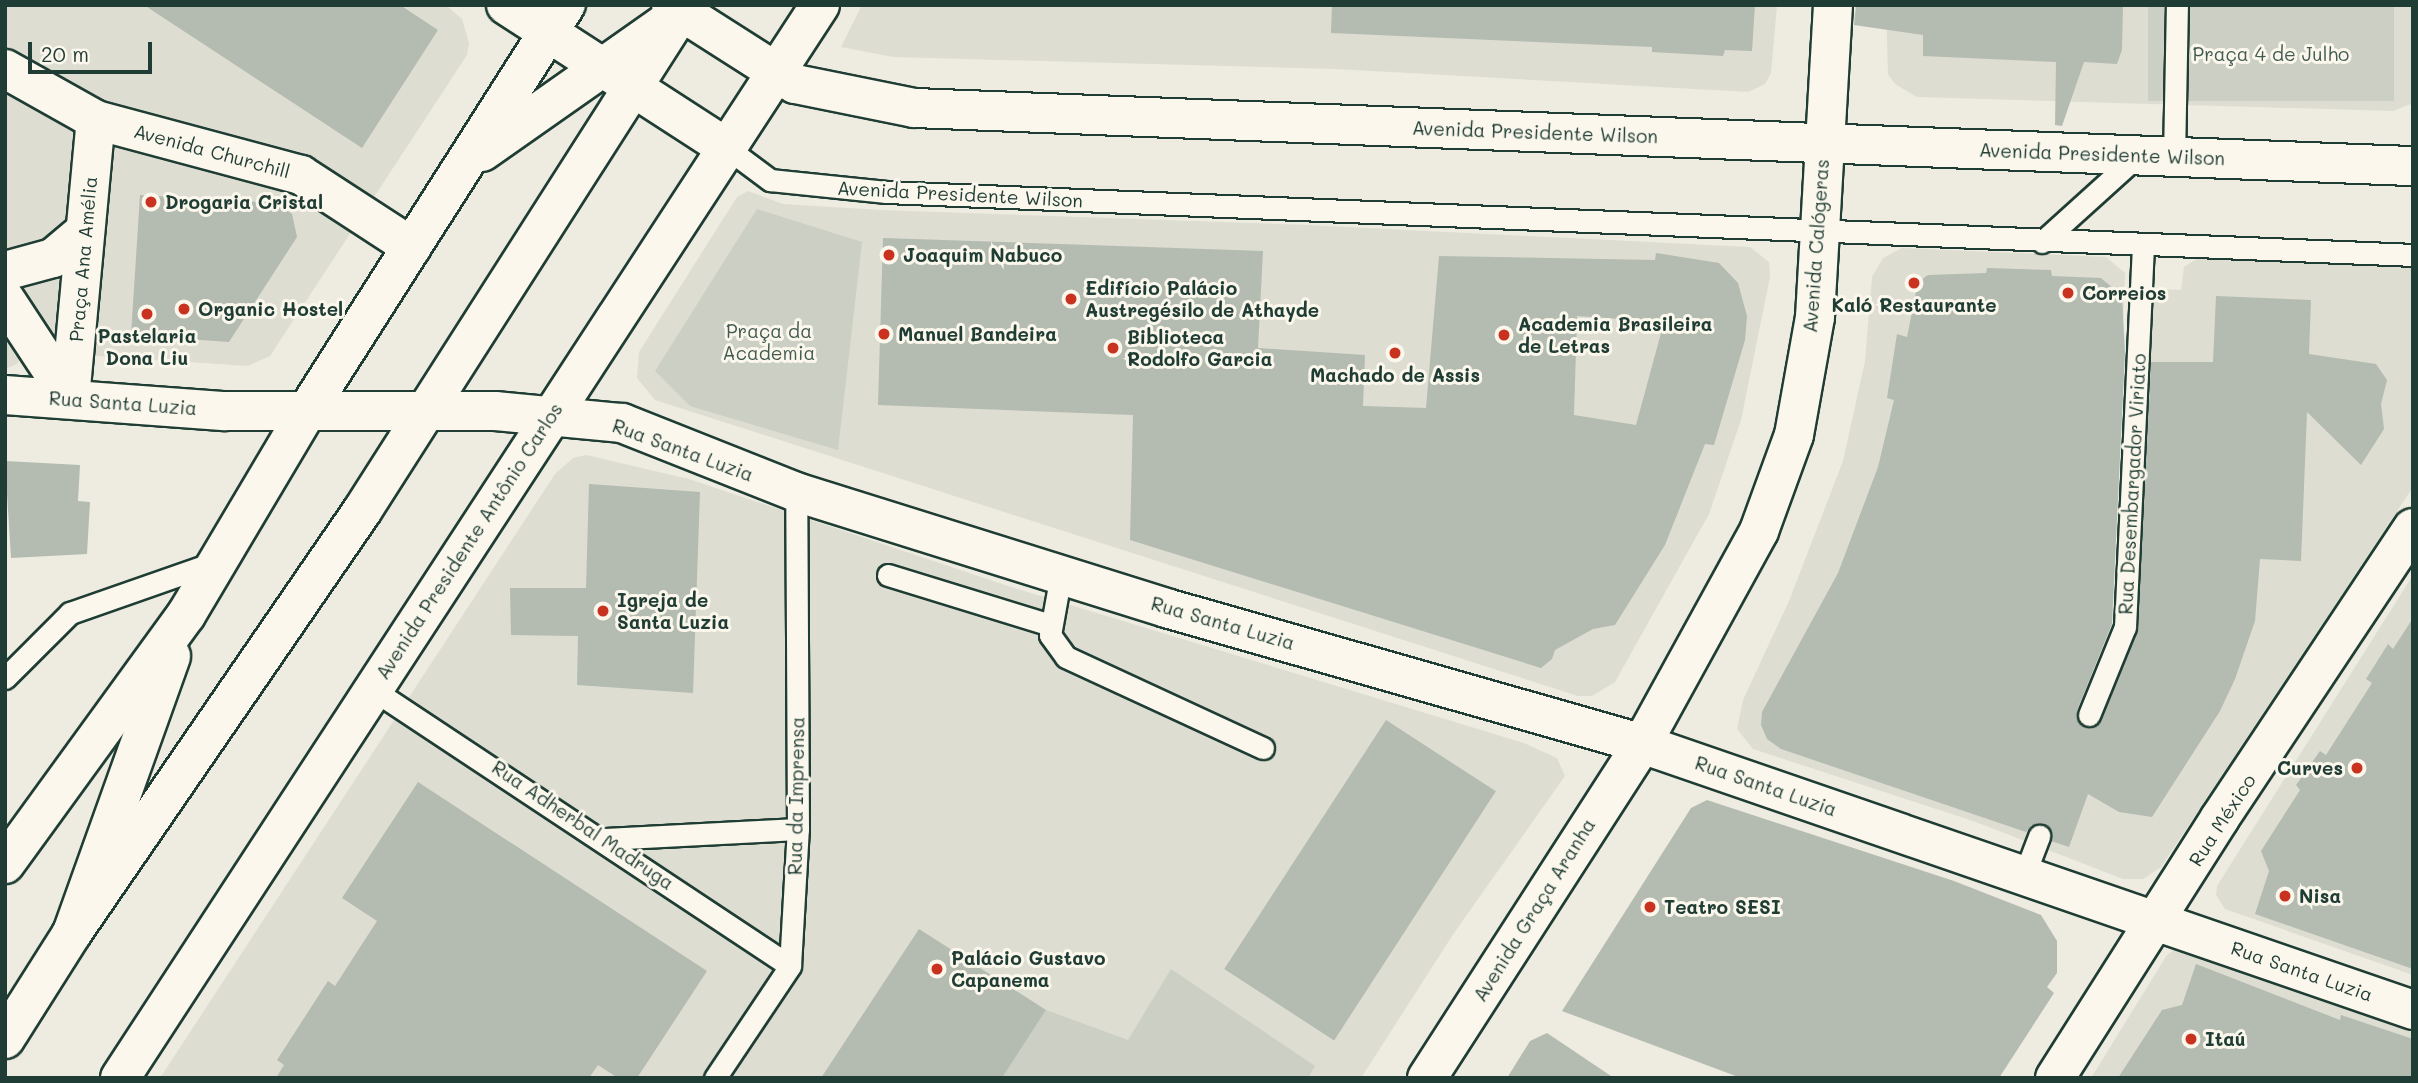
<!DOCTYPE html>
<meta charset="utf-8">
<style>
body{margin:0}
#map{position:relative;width:2418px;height:1083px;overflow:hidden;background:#eeece1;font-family:Mali,sans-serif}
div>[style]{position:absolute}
.built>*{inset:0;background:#ddddd2}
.green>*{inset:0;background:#cbcfc4;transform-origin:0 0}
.building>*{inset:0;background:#b4bbb0;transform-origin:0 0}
.roads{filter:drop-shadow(2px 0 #1f3d34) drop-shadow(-2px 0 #1f3d34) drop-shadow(0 2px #1f3d34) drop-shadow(0 -2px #1f3d34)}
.lane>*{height:21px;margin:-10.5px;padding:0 10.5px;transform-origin:10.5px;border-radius:10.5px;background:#fbf7ec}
.secondary>*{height:38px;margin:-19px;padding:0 19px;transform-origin:19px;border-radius:19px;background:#fbf7ec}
.primary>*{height:38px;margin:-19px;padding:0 19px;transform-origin:19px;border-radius:19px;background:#fbf7ec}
.dots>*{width:19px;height:19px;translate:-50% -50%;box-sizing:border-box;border:4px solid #fbf7ec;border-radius:50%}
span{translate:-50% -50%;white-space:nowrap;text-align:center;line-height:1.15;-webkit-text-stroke:6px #fbf7ec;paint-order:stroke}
.park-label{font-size:19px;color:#415a51}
.street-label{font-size:19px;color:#1f3d34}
.poi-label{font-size:19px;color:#1f3d34;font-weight:700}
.left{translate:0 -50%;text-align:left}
.right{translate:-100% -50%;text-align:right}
.frame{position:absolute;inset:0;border:7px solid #1f3d34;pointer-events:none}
.scale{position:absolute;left:28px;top:42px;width:124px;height:32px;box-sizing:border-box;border:4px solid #1f3d34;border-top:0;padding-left:9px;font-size:21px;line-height:24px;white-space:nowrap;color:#1f3d34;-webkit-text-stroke:5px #fbf7ec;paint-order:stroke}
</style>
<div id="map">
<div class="built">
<div style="clip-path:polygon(5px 5px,446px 5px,462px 19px,469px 43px,467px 55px,270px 356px,248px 366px,23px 351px,17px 364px,5px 369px)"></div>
<div style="clip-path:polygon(862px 5px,1777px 5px,1771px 73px,1765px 84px,1748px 92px,1336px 69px,893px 57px,841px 47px)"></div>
<div style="clip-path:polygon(1886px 5px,2413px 5px,2413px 103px,2393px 111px,1917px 97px,1895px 84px,1888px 74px)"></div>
<div style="clip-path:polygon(748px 191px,783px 204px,881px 210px,1307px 225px,1750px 247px,1769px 262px,1770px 277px,1741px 420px,1709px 514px,1615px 682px,1592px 696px,1578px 696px,655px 400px,637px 378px,639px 352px,737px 197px)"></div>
<div style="clip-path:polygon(1902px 248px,2106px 257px,2125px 273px,2111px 623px,2077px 714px,2103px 727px,2134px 630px,2151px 289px,2181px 290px,2184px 267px,2198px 258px,2413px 268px,2413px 487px,2161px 867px,2143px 879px,2123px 879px,1973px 821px,1753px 749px,1737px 729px,1743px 700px,1789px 601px,1843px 461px,1865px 361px,1872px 277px,1883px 258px)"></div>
<div style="clip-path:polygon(586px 455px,689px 479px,1011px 587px,1524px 743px,1557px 758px,1565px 776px,1454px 933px,1361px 1078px,160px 1078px,555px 474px,573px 458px)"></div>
<div style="clip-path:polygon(2413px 575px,2413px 975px,2225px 909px,2216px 895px,2217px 886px)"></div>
<div style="clip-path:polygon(2178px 947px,2413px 1026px,2413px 1078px,2091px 1078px,2167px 955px)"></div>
</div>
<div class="green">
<div style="left:2148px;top:5px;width:246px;height:96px"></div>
<div style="clip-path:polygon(757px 209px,862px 242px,838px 450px,690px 406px,655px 371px)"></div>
<div style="clip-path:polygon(1171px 969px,1315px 1066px,1308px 1078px,1002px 1078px,1046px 1010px,1128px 1040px)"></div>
</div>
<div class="building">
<div style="clip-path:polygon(144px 5px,400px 5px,438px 30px,362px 148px)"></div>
<div style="clip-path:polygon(1332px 5px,1755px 5px,1752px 51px,1725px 50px,1723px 56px,1652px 52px,1652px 47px,1331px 33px)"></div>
<div style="clip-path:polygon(1856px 5px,2123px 5px,2122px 50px,2117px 64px,2084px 62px,2062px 126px,2055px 125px,2056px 62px,1923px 56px,1923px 35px,1854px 25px)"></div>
<div style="clip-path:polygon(140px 195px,277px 203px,292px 214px,297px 237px,229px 342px,131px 335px)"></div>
<div style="clip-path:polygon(evenodd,883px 238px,1263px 251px,1258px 348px,1365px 355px,1363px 406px,1426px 408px,1439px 256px,1655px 260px,1656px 253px,1719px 263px,1738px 283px,1747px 316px,1745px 340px,1714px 445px,1705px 444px,1665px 545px,1615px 625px,1593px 629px,1555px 650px,1552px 659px,1541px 668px,1130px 540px,1133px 415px,878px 405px,883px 238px,1577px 316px,1664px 322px,1636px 425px,1574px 415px,1577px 316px)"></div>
<div style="clip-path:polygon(1987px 268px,2051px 270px,2052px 276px,2101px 278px,2122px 296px,2125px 352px,2112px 624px,2077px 710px,2078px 722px,2085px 727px,2101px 720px,2138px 628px,2151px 362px,2213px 362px,2216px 296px,2311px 300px,2309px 354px,2376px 364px,2387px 380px,2381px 404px,2384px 429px,2361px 465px,2307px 412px,2301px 561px,2260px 559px,2255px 621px,2235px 679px,2220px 711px,2152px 817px,2119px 812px,2088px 794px,2069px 847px,2051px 841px,2050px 828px,2043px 824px,2031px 825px,2026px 832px,1781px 749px,1767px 739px,1761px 725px,1762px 712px,1838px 573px,1878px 467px,1894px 400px,1887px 398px,1897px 334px,1907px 337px,1918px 282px,1928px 275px,1986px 273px)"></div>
<div style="clip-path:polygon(5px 461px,80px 465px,78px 501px,90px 502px,87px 554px,11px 558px)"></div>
<div style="clip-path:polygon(589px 484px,700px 492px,693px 693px,577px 685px,578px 636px,511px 635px,510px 588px,586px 588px)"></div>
<div style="clip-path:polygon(2413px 618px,2413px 969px,2255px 914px,2269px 871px,2261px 851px,2300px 790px,2296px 785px,2320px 751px,2326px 755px,2372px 683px,2366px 679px,2388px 644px,2393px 649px)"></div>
<div style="left:1386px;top:720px;width:131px;height:297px;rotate:33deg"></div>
<div style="clip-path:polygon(418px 782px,707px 971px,637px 1078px,618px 1078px,598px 1065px,589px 1078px,276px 1078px,284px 1065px,277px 1060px,328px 981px,335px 986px,377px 921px,342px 898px)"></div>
<div style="clip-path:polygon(1707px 800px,1954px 881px,2041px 915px,2057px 941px,2057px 973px,2047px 987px,2054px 993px,1999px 1078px,1741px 1078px,1562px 1011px,1691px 808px)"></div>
<div style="clip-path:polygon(919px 929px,1046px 1010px,1002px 1078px,821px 1078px)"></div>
<div style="clip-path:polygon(2196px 964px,2340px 1020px,2341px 1015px,2413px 1039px,2413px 1078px,2118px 1078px,2162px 1010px,2182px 1005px)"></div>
<div style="clip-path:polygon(1547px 1033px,1614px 1078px,1507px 1078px,1530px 1041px)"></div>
</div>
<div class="roads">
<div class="lane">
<div style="left:727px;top:148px;width:54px;rotate:36.7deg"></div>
<div style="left:770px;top:180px;width:117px;rotate:5.9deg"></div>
<div style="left:886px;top:192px;width:1528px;rotate:2.36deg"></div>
<div style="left:2174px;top:158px;width:153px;rotate:-88.9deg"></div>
<div style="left:2042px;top:242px;width:127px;rotate:-42.1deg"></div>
<div style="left:1061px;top:574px;width:62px;rotate:100.2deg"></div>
<div style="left:1050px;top:635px;width:27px;rotate:54deg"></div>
<div style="left:1066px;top:657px;width:217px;rotate:24.8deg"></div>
<div style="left:888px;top:575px;width:170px;rotate:17.1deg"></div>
<div style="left:5px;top:678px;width:92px;rotate:-45deg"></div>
<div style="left:70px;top:613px;width:155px;rotate:-19.3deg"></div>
<div style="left:372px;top:689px;width:501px;rotate:33.53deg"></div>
<div style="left:2089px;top:715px;width:95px;rotate:-67.8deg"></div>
<div style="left:2125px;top:627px;width:381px;rotate:-87.3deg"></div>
<div style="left:605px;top:839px;width:193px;rotate:-3deg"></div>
<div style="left:2025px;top:873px;width:40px;rotate:-69deg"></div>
<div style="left:715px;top:1078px;width:135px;rotate:-56.2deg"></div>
<div style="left:790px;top:966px;width:137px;rotate:-86.7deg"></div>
<div style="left:798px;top:829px;width:337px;rotate:-90.3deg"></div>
</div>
<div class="secondary">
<div style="left:506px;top:5px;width:263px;rotate:32.9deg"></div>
<div style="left:5px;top:69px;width:104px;rotate:29.3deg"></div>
<div style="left:96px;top:120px;width:212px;rotate:15deg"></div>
<div style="left:301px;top:175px;width:132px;rotate:33deg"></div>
<div style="left:5px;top:271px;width:50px;rotate:-15.2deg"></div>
<div style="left:53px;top:258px;width:42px;rotate:-40.2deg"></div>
<div style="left:5px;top:299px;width:118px;rotate:56.7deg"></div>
<div style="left:5px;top:395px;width:221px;rotate:4.2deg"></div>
<div style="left:225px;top:411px;width:270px"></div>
<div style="left:495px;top:411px;width:128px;rotate:5.4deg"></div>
<div style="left:622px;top:423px;width:187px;rotate:21.6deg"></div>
<div style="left:796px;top:492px;width:388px;rotate:17.4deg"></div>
<div style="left:1166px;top:608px;width:495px;rotate:15.9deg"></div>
<div style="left:1642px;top:744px;width:816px;rotate:19.03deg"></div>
<div style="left:70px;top:398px;width:279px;rotate:-84.7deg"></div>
<div style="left:5px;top:1039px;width:125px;rotate:-57.7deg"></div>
<div style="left:72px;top:933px;width:512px;rotate:-55.5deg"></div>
<div style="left:362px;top:511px;width:594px;rotate:-57.43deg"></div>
<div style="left:120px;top:1078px;width:1281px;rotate:-56.88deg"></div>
<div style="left:2055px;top:1078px;width:308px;rotate:-57.6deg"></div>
<div style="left:2220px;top:818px;width:348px;rotate:-56.4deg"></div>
</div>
<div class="primary">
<div style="left:671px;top:5px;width:147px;rotate:32.5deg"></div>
<div style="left:795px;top:84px;width:121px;rotate:11.4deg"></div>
<div style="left:914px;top:108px;width:1500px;rotate:2.22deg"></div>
<div style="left:482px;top:152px;width:243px;rotate:-35.1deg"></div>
<div style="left:5px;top:864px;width:308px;rotate:-54deg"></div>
<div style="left:186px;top:615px;width:237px;rotate:-59.3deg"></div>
<div style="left:307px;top:411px;width:482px;rotate:-57.5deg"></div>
<div style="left:72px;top:933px;width:294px;rotate:-70.3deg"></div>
<div style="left:1427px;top:1078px;width:397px;rotate:-57.2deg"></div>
<div style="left:1642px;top:744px;width:243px;rotate:-61.2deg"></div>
<div style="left:1759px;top:531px;width:102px;rotate:-70deg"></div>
<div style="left:1794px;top:435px;width:120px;rotate:-79.9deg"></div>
<div style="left:1815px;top:317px;width:313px;rotate:-86.7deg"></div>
</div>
</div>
<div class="dots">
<div style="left:151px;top:202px;background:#c8321e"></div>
<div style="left:889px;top:255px;background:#c8321e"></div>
<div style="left:1914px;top:283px;background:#c8321e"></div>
<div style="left:2068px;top:293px;background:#c8321e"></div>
<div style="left:1071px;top:299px;background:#c8321e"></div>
<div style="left:184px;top:309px;background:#c8321e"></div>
<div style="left:147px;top:314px;background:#c8321e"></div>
<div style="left:884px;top:334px;background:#c8321e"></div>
<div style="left:1504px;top:335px;background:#c8321e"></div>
<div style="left:1113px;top:348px;background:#c8321e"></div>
<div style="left:1395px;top:353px;background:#c8321e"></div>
<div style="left:603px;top:611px;background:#c8321e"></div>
<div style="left:2357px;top:768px;background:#c8321e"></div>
<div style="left:2285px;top:896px;background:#c8321e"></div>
<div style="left:1650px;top:907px;background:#c8321e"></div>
<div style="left:937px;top:969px;background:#c8321e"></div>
<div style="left:2191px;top:1039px;background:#c8321e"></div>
</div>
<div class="park-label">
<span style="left:2271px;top:54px">Praça 4 de Julho</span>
<span style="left:769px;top:342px">Praça da<br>Academia</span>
</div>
<div class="street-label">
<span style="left:1535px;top:132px;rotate:2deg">Avenida Presidente Wilson</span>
<span style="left:212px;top:151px;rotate:15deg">Avenida Churchill</span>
<span style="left:2102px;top:154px;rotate:2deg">Avenida Presidente Wilson</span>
<span style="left:960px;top:194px;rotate:3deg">Avenida Presidente Wilson</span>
<span style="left:1816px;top:246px;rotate:-86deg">Avenida Calógeras</span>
<span style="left:83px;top:259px;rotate:-85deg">Praça Ana Amélia</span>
<span style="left:123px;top:403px;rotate:4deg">Rua Santa Luzia</span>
<span style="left:683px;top:450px;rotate:20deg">Rua Santa Luzia</span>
<span style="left:2132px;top:484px;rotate:-87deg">Rua Desembargador Viriato</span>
<span style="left:469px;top:541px;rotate:-57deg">Avenida Presidente Antônio Carlos</span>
<span style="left:1223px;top:623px;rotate:16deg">Rua Santa Luzia</span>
<span style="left:1766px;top:786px;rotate:19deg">Rua Santa Luzia</span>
<span style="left:796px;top:796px;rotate:-89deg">Rua da Imprensa</span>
<span style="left:2222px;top:820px;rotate:-57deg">Rua México</span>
<span style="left:583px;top:825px;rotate:34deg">Rua Adherbal Madruga</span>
<span style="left:1534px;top:910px;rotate:-58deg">Avenida Graça Aranha</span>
<span style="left:2302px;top:971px;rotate:19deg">Rua Santa Luzia</span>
</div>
<div class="poi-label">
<span class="left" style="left:165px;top:202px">Drogaria Cristal</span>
<span class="left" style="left:903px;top:255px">Joaquim Nabuco</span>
<span class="left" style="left:1085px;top:299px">Edifício Palácio<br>Austregésilo de Athayde</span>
<span class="left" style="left:2082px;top:293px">Correios</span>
<span style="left:1914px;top:305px">Kaló Restaurante</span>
<span class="left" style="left:198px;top:309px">Organic Hostel</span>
<span class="left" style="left:1518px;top:335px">Academia Brasileira<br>de Letras</span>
<span class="left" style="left:898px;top:334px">Manuel Bandeira</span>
<span style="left:147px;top:347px">Pastelaria<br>Dona Liu</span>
<span class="left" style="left:1127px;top:348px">Biblioteca<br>Rodolfo Garcia</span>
<span style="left:1395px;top:375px">Machado de Assis</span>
<span class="left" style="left:617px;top:611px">Igreja de<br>Santa Luzia</span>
<span class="right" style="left:2343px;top:768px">Curves</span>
<span class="left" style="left:2299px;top:896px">Nisa</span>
<span class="left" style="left:1664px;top:907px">Teatro SESI</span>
<span class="left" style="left:951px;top:969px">Palácio Gustavo<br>Capanema</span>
<span class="left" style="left:2205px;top:1039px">Itaú</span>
</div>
<div class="frame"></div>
<div class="scale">20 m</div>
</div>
